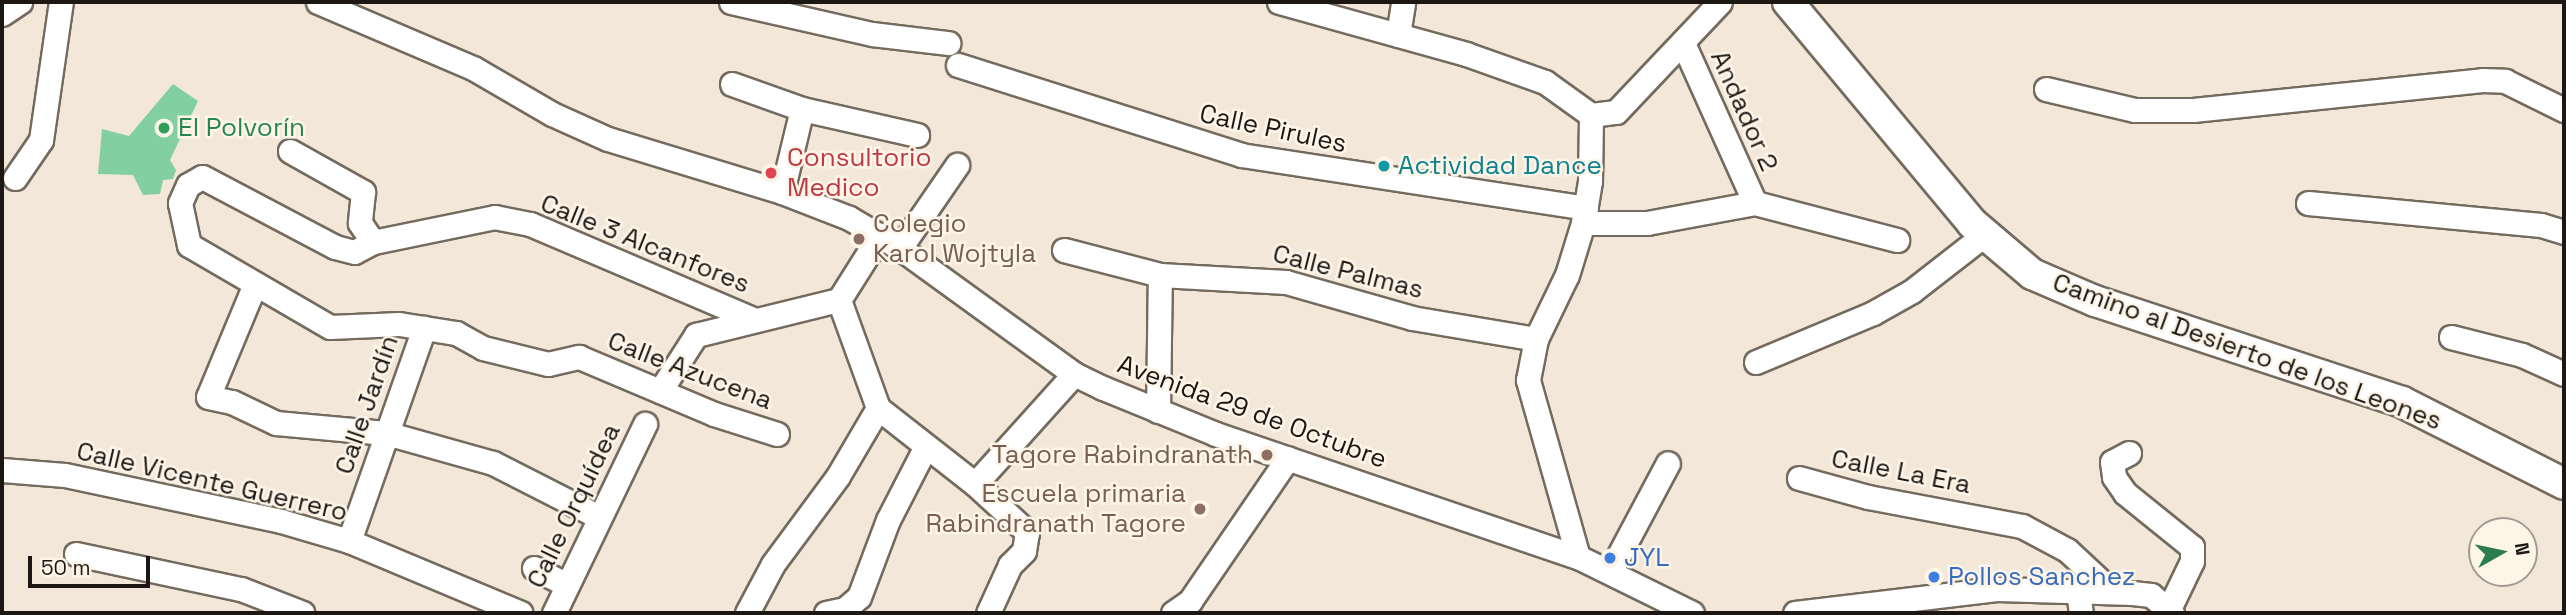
<!DOCTYPE html>
<meta charset="utf-8">
<style>
body{margin:0}
#map{position:relative;width:2566px;height:615px;overflow:hidden;background:#f3e7d9;font-family:"Space Grotesk",sans-serif}
div>[style]{position:absolute}
.green>*{inset:0;background:#82cfa2}
.roads{filter:drop-shadow(2px 0 #746a5e) drop-shadow(-2px 0 #746a5e) drop-shadow(0 2px #746a5e) drop-shadow(0 -2px #746a5e)}
.minor>*{height:23px;margin:-11.5px;padding:0 11.5px;transform-origin:11.5px;border-radius:11.5px;background:#fff}
.major>*{height:30px;margin:-15px;padding:0 15px;transform-origin:15px;border-radius:15px;background:#fff}
.dots>*{width:19px;height:19px;translate:-50% -50%;box-sizing:border-box;border:4px solid #fef5e9;border-radius:50%}
span{translate:-50% -50%;white-space:nowrap;text-align:center;line-height:1.15;-webkit-text-stroke:5px #fef5e9;paint-order:stroke}
.street-label{font-size:26px;color:#1c1713}
.leisure-label{font-size:26px;color:#27864d}
.left{translate:0 -50%;text-align:left}
.health-label{font-size:26px;color:#be3a42}
.culture-label{font-size:26px;color:#0d838f}
.education-label{font-size:26px;color:#785e54}
.right{translate:-100% -50%;text-align:right}
.shop-label{font-size:26px;color:#366cbe}
.frame{position:absolute;inset:0;border:4px solid #1c1713;pointer-events:none}
.north{position:absolute;left:2468px;top:517px;width:70px;height:70px;box-sizing:border-box;background:#fef5e9;border:2px solid #a49c93;border-radius:50%;rotate:81deg;font-size:19px;font-weight:700;line-height:28px;text-align:center;color:#1c1713}
.north::after{content:'';display:block;margin:auto;width:24px;height:32px;background:#2b7d4f;clip-path:polygon(50% 0,100% 100%,50% 72%,0 100%)}
.scale{position:absolute;left:28px;top:556px;width:122px;height:32px;box-sizing:border-box;border:4px solid #1c1713;border-top:0;padding-left:9px;font-size:21px;line-height:24px;white-space:nowrap;color:#1c1713;-webkit-text-stroke:5px #fef5e9;paint-order:stroke}
</style>
<div id="map">
<div class="green">
<div style="clip-path:polygon(173px 84px,198px 101px,170px 160px,176px 170px,173px 179px,163px 180px,160px 194px,143px 195px,133px 175px,98px 174px,102px 129px,129px 136px)"></div>
</div>
<div class="roads">
<div class="minor">
<div style="left:318px;top:2px;width:168px;rotate:23.1deg"></div>
<div style="left:473px;top:68px;width:91px;rotate:30.2deg"></div>
<div style="left:552px;top:114px;width:61px;rotate:24.1deg"></div>
<div style="left:608px;top:139px;width:182px;rotate:16.9deg"></div>
<div style="left:782px;top:192px;width:72px;rotate:21.2deg"></div>
<div style="left:849px;top:218px;width:59px;rotate:30.5deg"></div>
<div style="left:900px;top:248px;width:215px;rotate:35.9deg"></div>
<div style="left:1074px;top:374px;width:32px;rotate:26deg"></div>
<div style="left:1103px;top:388px;width:122px;rotate:22.2deg"></div>
<div style="left:1216px;top:434px;width:382px;rotate:18.8deg"></div>
<div style="left:1578px;top:557px;width:127px;rotate:26.2deg"></div>
<div style="left:731px;top:2px;width:145px;rotate:12.8deg"></div>
<div style="left:872px;top:34px;width:77px;rotate:6.8deg"></div>
<div style="left:1279px;top:2px;width:194px;rotate:15.5deg"></div>
<div style="left:1466px;top:54px;width:84px;rotate:19.5deg"></div>
<div style="left:1545px;top:82px;width:57px;rotate:35.7deg"></div>
<div style="left:2px;top:14px;width:22px;rotate:-34deg"></div>
<div style="left:1398px;top:35px;width:33px;rotate:-81deg"></div>
<div style="left:1683px;top:43px;width:175px;rotate:65.8deg"></div>
<div style="left:958px;top:65px;width:297px;rotate:17.6deg"></div>
<div style="left:1241px;top:155px;width:349px;rotate:8.7deg"></div>
<div style="left:732px;top:84px;width:74px;rotate:19.7deg"></div>
<div style="left:802px;top:109px;width:118px;rotate:12.7deg"></div>
<div style="left:2046px;top:89px;width:91px;rotate:13.3deg"></div>
<div style="left:2135px;top:110px;width:58px"></div>
<div style="left:2193px;top:110px;width:291px;rotate:-5.9deg"></div>
<div style="left:2482px;top:80px;width:23px;rotate:2deg"></div>
<div style="left:2505px;top:81px;width:66px;rotate:26.2deg"></div>
<div style="left:1591px;top:115px;width:25px;rotate:-7deg"></div>
<div style="left:1616px;top:112px;width:151px;rotate:-46.6deg"></div>
<div style="left:290px;top:151px;width:84px;rotate:29.3deg"></div>
<div style="left:363px;top:192px;width:31px;rotate:96deg"></div>
<div style="left:360px;top:223px;width:23px;rotate:56deg"></div>
<div style="left:15px;top:178px;width:46px;rotate:-55.6deg"></div>
<div style="left:41px;top:140px;width:139px;rotate:-81.8deg"></div>
<div style="left:782px;top:192px;width:85px;rotate:-76.5deg"></div>
<div style="left:2308px;top:203px;width:234px;rotate:5.4deg"></div>
<div style="left:2541px;top:225px;width:24px;rotate:17deg"></div>
<div style="left:1583px;top:223px;width:64px"></div>
<div style="left:1647px;top:223px;width:110px;rotate:-10.5deg"></div>
<div style="left:1755px;top:203px;width:147px;rotate:14.6deg"></div>
<div style="left:900px;top:248px;width:101px;rotate:-55.5deg"></div>
<div style="left:1064px;top:250px;width:99px;rotate:14.6deg"></div>
<div style="left:1160px;top:275px;width:126px;rotate:3.2deg"></div>
<div style="left:1286px;top:282px;width:131px;rotate:15.9deg"></div>
<div style="left:1412px;top:318px;width:126px;rotate:9.6deg"></div>
<div style="left:255px;top:284px;width:122px;rotate:112.6deg"></div>
<div style="left:208px;top:397px;width:25px;rotate:12deg"></div>
<div style="left:232px;top:402px;width:49px;rotate:25.5deg"></div>
<div style="left:276px;top:423px;width:110px;rotate:5.2deg"></div>
<div style="left:386px;top:433px;width:111px;rotate:15.7deg"></div>
<div style="left:493px;top:463px;width:119px;rotate:27deg"></div>
<div style="left:839px;top:300px;width:115px;rotate:70.1deg"></div>
<div style="left:878px;top:408px;width:123px;rotate:38.1deg"></div>
<div style="left:975px;top:484px;width:71px;rotate:42.7deg"></div>
<div style="left:1027px;top:532px;width:19px;rotate:99deg"></div>
<div style="left:1024px;top:551px;width:20px;rotate:135deg"></div>
<div style="left:1010px;top:565px;width:53px;rotate:114.6deg"></div>
<div style="left:753px;top:319px;width:242px;rotate:-156.9deg"></div>
<div style="left:530px;top:224px;width:36px;rotate:-169deg"></div>
<div style="left:495px;top:217px;width:125px;rotate:168.4deg"></div>
<div style="left:373px;top:242px;width:21px;rotate:152deg"></div>
<div style="left:354px;top:252px;width:20px;rotate:-165deg"></div>
<div style="left:335px;top:247px;width:150px;rotate:-152.2deg"></div>
<div style="left:202px;top:177px;width:16px;rotate:150deg"></div>
<div style="left:188px;top:185px;width:20px;rotate:114deg"></div>
<div style="left:180px;top:203px;width:43px;rotate:77.9deg"></div>
<div style="left:189px;top:245px;width:163px;rotate:30.2deg"></div>
<div style="left:330px;top:327px;width:69px;rotate:-2.5deg"></div>
<div style="left:399px;top:324px;width:58px;rotate:9deg"></div>
<div style="left:456px;top:333px;width:31px;rotate:29deg"></div>
<div style="left:483px;top:348px;width:67px;rotate:13.8deg"></div>
<div style="left:548px;top:364px;width:32px;rotate:-13deg"></div>
<div style="left:579px;top:357px;width:147px;rotate:22.9deg"></div>
<div style="left:714px;top:414px;width:66px;rotate:17.6deg"></div>
<div style="left:2451px;top:337px;width:73px;rotate:14.2deg"></div>
<div style="left:2522px;top:355px;width:46px;rotate:24.3deg"></div>
<div style="left:1756px;top:362px;width:127px;rotate:-22.7deg"></div>
<div style="left:1873px;top:313px;width:45px;rotate:-29.4deg"></div>
<div style="left:1912px;top:291px;width:91px;rotate:-37.9deg"></div>
<div style="left:660px;top:391px;width:67px;rotate:-57.3deg"></div>
<div style="left:696px;top:335px;width:147px;rotate:-13.8deg"></div>
<div style="left:839px;top:300px;width:77px;rotate:-57.8deg"></div>
<div style="left:1158px;top:411px;width:136px;rotate:-89.2deg"></div>
<div style="left:2129px;top:453px;width:19px;rotate:152deg"></div>
<div style="left:2112px;top:462px;width:15px;rotate:82deg"></div>
<div style="left:2114px;top:477px;width:19px;rotate:55deg"></div>
<div style="left:2125px;top:493px;width:86px;rotate:38.9deg"></div>
<div style="left:2192px;top:547px;width:14px;rotate:90deg"></div>
<div style="left:2192px;top:561px;width:53px;rotate:115.6deg"></div>
<div style="left:2px;top:470px;width:63px;rotate:4.5deg"></div>
<div style="left:65px;top:475px;width:221px;rotate:12deg"></div>
<div style="left:281px;top:521px;width:71px;rotate:16.4deg"></div>
<div style="left:349px;top:541px;width:186px;rotate:22.7deg"></div>
<div style="left:1799px;top:478px;width:72px;rotate:15.4deg"></div>
<div style="left:1868px;top:497px;width:157px;rotate:10.7deg"></div>
<div style="left:2022px;top:526px;width:51px;rotate:28.1deg"></div>
<div style="left:2067px;top:550px;width:59px;rotate:42.9deg"></div>
<div style="left:975px;top:484px;width:148px;rotate:-48deg"></div>
<div style="left:349px;top:541px;width:226px;rotate:-70.6deg"></div>
<div style="left:76px;top:554px;width:169px;rotate:12deg"></div>
<div style="left:241px;top:589px;width:66px;rotate:21.2deg"></div>
<div style="left:1578px;top:557px;width:184px;rotate:-105.8deg"></div>
<div style="left:1528px;top:380px;width:42px;rotate:-79deg"></div>
<div style="left:1536px;top:339px;width:71px;rotate:-64.2deg"></div>
<div style="left:1567px;top:275px;width:54px;rotate:-72.9deg"></div>
<div style="left:1583px;top:223px;width:43px;rotate:-80.5deg"></div>
<div style="left:1590px;top:181px;width:66px;rotate:-89.1deg"></div>
<div style="left:534px;top:568px;width:35px;rotate:27deg"></div>
<div style="left:1610px;top:572px;width:123px;rotate:-62deg"></div>
<div style="left:2078px;top:590px;width:23px;rotate:83deg"></div>
<div style="left:554px;top:613px;width:210px;rotate:-64.3deg"></div>
<div style="left:747px;top:613px;width:55px;rotate:-62deg"></div>
<div style="left:773px;top:564px;width:109px;rotate:-53.5deg"></div>
<div style="left:838px;top:476px;width:79px;rotate:-59.5deg"></div>
<div style="left:826px;top:613px;width:19px;rotate:-12deg"></div>
<div style="left:845px;top:609px;width:18px;rotate:-41deg"></div>
<div style="left:859px;top:597px;width:82px;rotate:-69.4deg"></div>
<div style="left:888px;top:520px;width:81px;rotate:-62.8deg"></div>
<div style="left:1173px;top:613px;width:21px;rotate:-35deg"></div>
<div style="left:1190px;top:601px;width:173px;rotate:-55.6deg"></div>
<div style="left:1795px;top:613px;width:203px;rotate:-6.8deg"></div>
<div style="left:1997px;top:589px;width:135px;rotate:1.7deg"></div>
<div style="left:2132px;top:593px;width:19px;rotate:6deg"></div>
<div style="left:2151px;top:595px;width:28px;rotate:41deg"></div>
</div>
<div class="major">
<div style="left:1788px;top:2px;width:288px;rotate:50.2deg"></div>
<div style="left:1972px;top:223px;width:79px;rotate:40.4deg"></div>
<div style="left:2032px;top:274px;width:69px;rotate:23.2deg"></div>
<div style="left:2095px;top:301px;width:323px;rotate:18.2deg"></div>
<div style="left:2402px;top:402px;width:182px;rotate:26.8deg"></div>
</div>
</div>
<div class="dots">
<div style="left:164px;top:128px;background:#2e9e5b"></div>
<div style="left:1384px;top:166px;background:#0f9aa8"></div>
<div style="left:771px;top:173px;background:#e0444e"></div>
<div style="left:859px;top:239px;background:#8d6e63"></div>
<div style="left:1267px;top:455px;background:#8d6e63"></div>
<div style="left:1200px;top:509px;background:#8d6e63"></div>
<div style="left:1610px;top:558px;background:#3f7fe0"></div>
<div style="left:1934px;top:577px;background:#3f7fe0"></div>
</div>
<div class="street-label">
<span style="left:1744px;top:111px;rotate:66deg">Andador 2</span>
<span style="left:1273px;top:129px;rotate:12deg">Calle Pirules</span>
<span style="left:645px;top:244px;rotate:22deg">Calle 3 Alcanfores</span>
<span style="left:1348px;top:272px;rotate:14deg">Calle Palmas</span>
<span style="left:2247px;top:352px;rotate:20deg">Camino al Desierto de los Leones</span>
<span style="left:690px;top:371px;rotate:21deg">Calle Azucena</span>
<span style="left:367px;top:405px;rotate:-71deg">Calle Jardín</span>
<span style="left:1252px;top:412px;rotate:20deg">Avenida 29 de Octubre</span>
<span style="left:1901px;top:472px;rotate:11deg">Calle La Era</span>
<span style="left:212px;top:482px;rotate:13deg">Calle Vicente Guerrero</span>
<span style="left:574px;top:506px;rotate:-64deg">Calle Orquídea</span>
</div>
<div class="leisure-label">
<span class="left" style="left:178px;top:128px">El Polvorín</span>
</div>
<div class="health-label">
<span class="left" style="left:787px;top:173px">Consultorio<br>Medico</span>
</div>
<div class="culture-label">
<span class="left" style="left:1398px;top:166px">Actividad Dance</span>
</div>
<div class="education-label">
<span class="left" style="left:873px;top:239px">Colegio<br>Karol Wojtyla</span>
<span class="right" style="left:1253px;top:455px">Tagore Rabindranath</span>
<span class="right" style="left:1186px;top:509px">Escuela primaria<br>Rabindranath Tagore</span>
</div>
<div class="shop-label">
<span class="left" style="left:1624px;top:558px">JYL</span>
<span class="left" style="left:1948px;top:577px">Pollos Sanchez</span>
</div>
<div class="frame"></div>
<div class="north">N</div>
<div class="scale">50 m</div>
</div>
